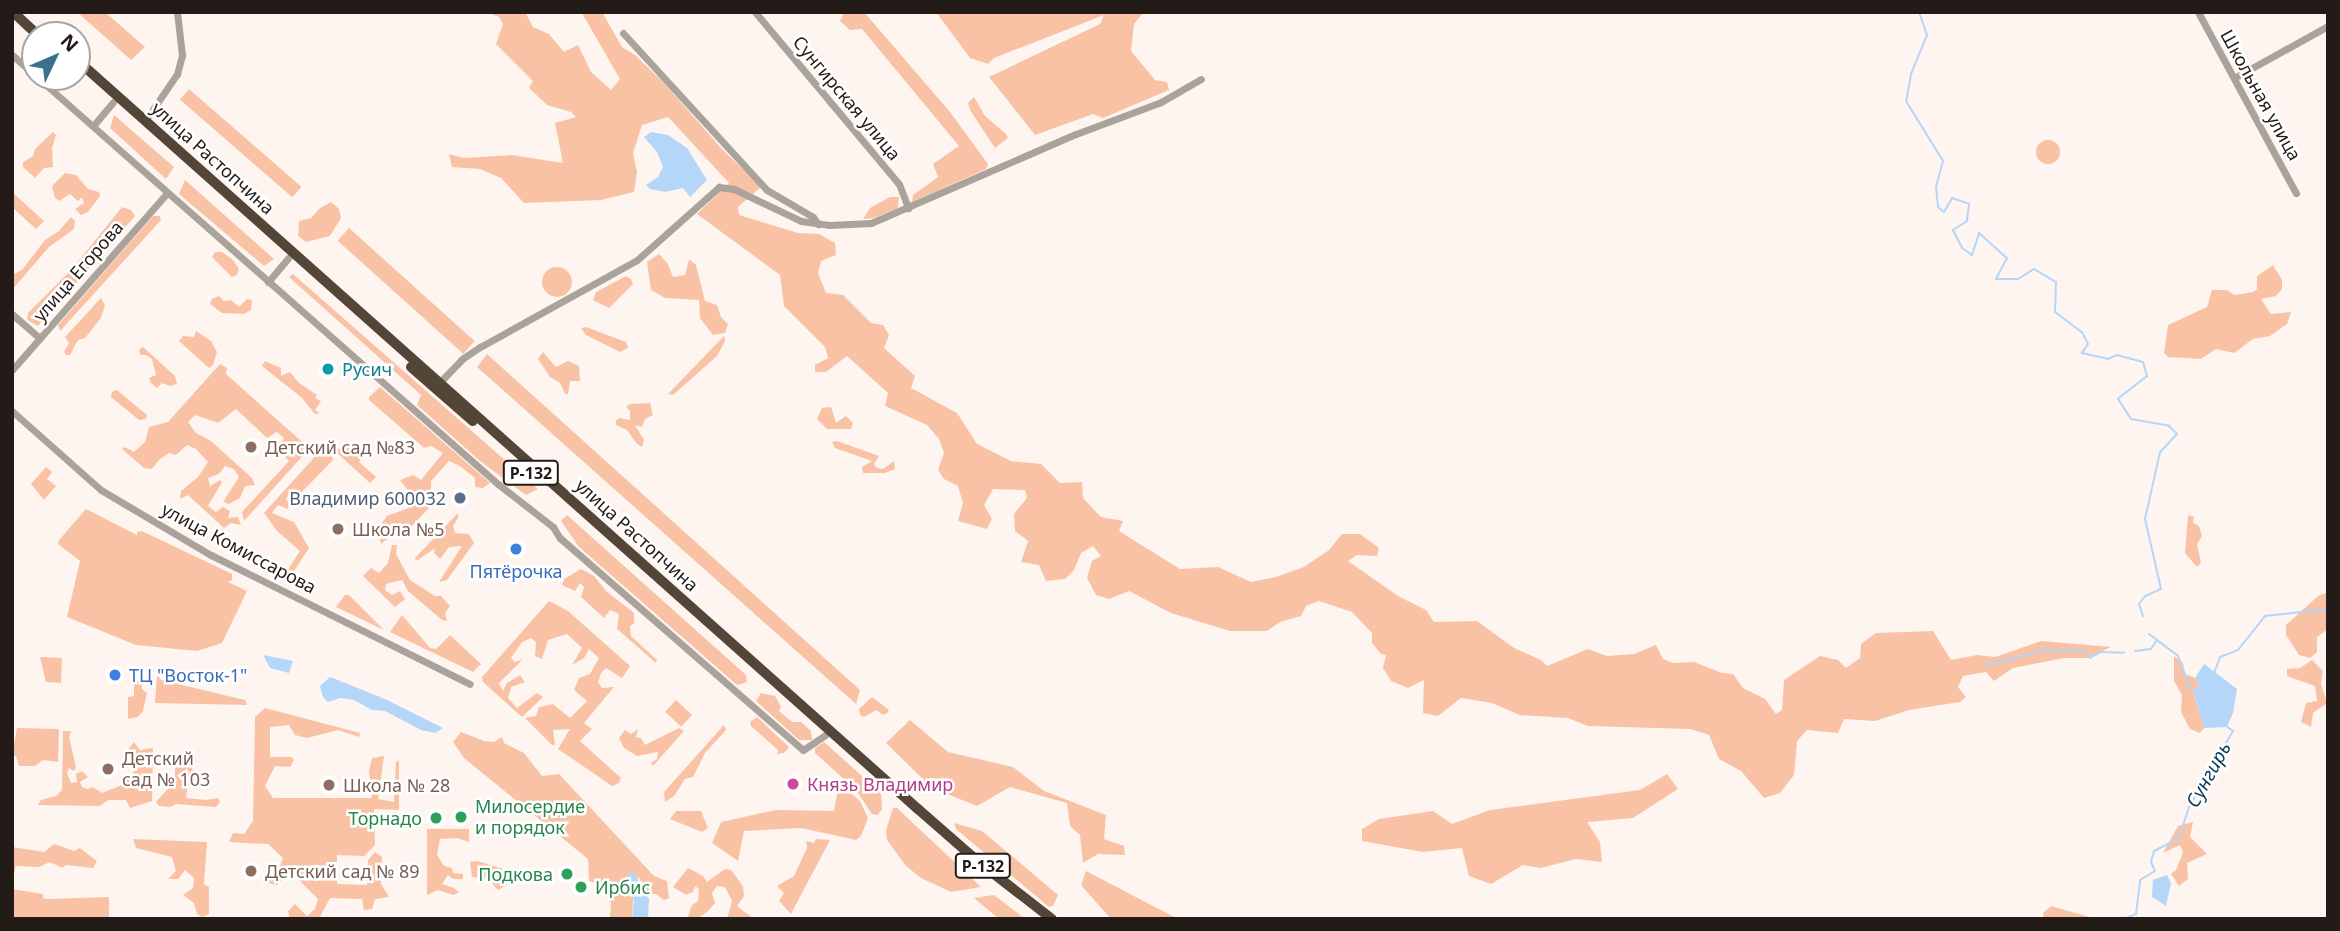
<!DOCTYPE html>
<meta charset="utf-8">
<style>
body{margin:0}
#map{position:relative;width:2340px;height:931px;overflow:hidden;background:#fef5f0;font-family:"Noto Sans",sans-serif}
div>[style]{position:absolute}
.green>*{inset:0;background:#f9c2a5;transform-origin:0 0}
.round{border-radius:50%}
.water>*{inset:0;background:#b3d6f9}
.stream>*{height:2px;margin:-1px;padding:0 1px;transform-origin:1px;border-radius:1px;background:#b3d6f9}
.minor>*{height:7px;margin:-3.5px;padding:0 3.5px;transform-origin:3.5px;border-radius:3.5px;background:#aaa39c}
.highway>*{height:10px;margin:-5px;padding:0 5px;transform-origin:5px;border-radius:5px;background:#534638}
.dots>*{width:19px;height:19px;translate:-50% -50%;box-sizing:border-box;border:4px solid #fff;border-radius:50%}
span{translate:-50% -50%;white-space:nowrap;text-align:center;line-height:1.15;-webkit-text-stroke:5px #fff;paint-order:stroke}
.shield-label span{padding:2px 5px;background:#fff;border:2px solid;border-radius:5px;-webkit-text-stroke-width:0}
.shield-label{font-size:16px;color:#231b17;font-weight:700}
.street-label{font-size:18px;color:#231b17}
.culture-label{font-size:18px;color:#0d838f}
.left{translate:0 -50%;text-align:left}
.education-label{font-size:18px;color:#785e54}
.service-label{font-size:18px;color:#4e5e75}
.right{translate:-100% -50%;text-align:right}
.shop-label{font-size:18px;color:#366cbe}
.hotel-label{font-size:18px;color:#b23c85}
.leisure-label{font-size:18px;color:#27864d}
.water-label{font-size:19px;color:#073558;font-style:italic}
.frame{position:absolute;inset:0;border:14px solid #231b17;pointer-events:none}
.north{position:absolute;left:21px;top:21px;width:70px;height:70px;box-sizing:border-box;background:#fff;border:2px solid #a7a4a2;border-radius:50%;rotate:46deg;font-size:19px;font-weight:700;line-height:28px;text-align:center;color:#231b17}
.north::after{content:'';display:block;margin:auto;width:24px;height:32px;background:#38728b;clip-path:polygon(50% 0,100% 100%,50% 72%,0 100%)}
</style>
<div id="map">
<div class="green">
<div style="clip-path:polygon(77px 12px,105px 12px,145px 47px,131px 60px)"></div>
<div style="clip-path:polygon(486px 12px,525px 12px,533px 27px,549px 34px,564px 52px,578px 45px,591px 72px,611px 90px,620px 79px,583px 15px,584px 12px,602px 12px,622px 47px,635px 55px,664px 83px,721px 148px,761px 187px,738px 207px,739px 215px,798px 233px,819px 234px,835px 243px,836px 255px,821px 261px,818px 273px,826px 293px,843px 295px,871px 323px,883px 325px,889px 335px,884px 348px,915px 376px,911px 388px,957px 413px,977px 444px,1011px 461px,1041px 464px,1060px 483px,1082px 482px,1083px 498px,1101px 517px,1123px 521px,1119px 531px,1180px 569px,1218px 567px,1251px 582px,1276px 577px,1304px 567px,1329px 550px,1342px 534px,1360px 534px,1379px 548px,1377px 556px,1357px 555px,1348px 561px,1398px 596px,1426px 610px,1434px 622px,1477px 621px,1514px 648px,1541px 660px,1547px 666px,1588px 649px,1607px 656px,1634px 654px,1656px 645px,1663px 659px,1673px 663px,1694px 662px,1722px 673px,1733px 674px,1743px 688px,1765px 699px,1776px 714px,1782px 710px,1784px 680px,1820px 656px,1838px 660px,1846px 668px,1860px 658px,1861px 644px,1876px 633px,1933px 631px,1951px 660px,1977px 655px,1995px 657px,2041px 641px,2111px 647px,2087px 658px,2064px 658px,2013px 668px,1994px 681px,1986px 672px,1963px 676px,1958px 687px,1966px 697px,1960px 702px,1909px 710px,1875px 721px,1844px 719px,1838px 733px,1807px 730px,1797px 741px,1794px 775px,1780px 793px,1764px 798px,1741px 771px,1719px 759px,1709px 735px,1690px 729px,1588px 726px,1568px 718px,1520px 715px,1492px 703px,1461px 698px,1438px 716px,1423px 713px,1424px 680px,1408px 688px,1391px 681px,1383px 668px,1386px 655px,1381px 654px,1372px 643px,1372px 633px,1352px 612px,1319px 601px,1306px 606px,1301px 616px,1280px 622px,1267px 631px,1230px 631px,1171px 613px,1129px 591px,1109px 599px,1096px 595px,1087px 578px,1092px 561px,1101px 556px,1093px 546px,1081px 553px,1074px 570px,1065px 579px,1046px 581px,1039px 565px,1021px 562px,1028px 541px,1015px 531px,1014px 514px,1027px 498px,1025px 490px,993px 489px,984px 505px,992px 519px,987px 529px,958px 521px,963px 503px,958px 486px,944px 479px,938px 470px,944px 453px,939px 439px,927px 425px,885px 406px,888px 393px,847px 356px,826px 372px,815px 372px,815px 365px,828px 358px,825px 347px,784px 306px,780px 275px,697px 214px,729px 183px,668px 117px,642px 125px,633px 153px,637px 172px,634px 192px,601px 200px,524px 203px,501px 178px,480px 169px,452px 167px,449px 154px,464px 158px,512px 155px,563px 163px,555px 123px,576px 117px,571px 112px,547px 105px,529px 88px,533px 81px,496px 44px,503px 24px,499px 17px)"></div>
<div style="clip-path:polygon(844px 12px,864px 12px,950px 112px,988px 164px,986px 169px,912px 202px,913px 195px,938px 177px,933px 164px,959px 146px,862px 29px,850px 30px,840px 21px)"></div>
<div style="clip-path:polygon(936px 12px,1144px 12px,1134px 24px,1131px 51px,1155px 80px,1167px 82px,1169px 90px,1103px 118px,1093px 114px,1035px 135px,989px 77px,1100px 24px,1104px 15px,994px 58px,988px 64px,970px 58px)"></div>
<div style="left:189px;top:89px;width:149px;height:14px;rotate:41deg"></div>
<div style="clip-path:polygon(974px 97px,985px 116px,1006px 134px,1008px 138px,995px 148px,970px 110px,968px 103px)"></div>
<div style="clip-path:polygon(114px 115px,174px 167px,166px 179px,110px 128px)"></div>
<div style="clip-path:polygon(53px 132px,56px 135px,52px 148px,53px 167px,44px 168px,35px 178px,23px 167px,23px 162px,33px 156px,35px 149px)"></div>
<div class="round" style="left:2036px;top:140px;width:24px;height:24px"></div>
<div style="clip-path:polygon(65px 173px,76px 175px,88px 189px,99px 192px,100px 196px,88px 212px,81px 215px,75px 209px,84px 203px,82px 197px,78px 201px,70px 194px,59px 201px,55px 198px,52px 186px)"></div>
<div style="clip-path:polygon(185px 180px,274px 259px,264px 266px,179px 194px)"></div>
<div style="clip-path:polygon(12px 192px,44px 221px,36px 229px,12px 207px)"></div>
<div style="clip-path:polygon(890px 197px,899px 197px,898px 208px,874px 218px,863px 219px,870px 208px)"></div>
<div style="clip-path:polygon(331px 202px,339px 209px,341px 218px,330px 236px,306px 242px,298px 236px,299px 221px,311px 218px,320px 208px)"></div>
<div style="clip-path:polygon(122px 207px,131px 210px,135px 216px,38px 326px,27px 320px,28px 313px,73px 268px)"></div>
<div style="clip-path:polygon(153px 216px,160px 216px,161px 220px,60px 331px,58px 325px)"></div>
<div style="clip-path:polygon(71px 217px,75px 221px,74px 229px,49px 247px,12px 290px,12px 275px,22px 270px,45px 240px,59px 231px)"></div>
<div style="left:349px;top:228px;width:169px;height:17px;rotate:42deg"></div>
<div style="clip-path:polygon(215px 252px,222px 252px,233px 260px,239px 269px,237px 275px,232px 277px,212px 257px)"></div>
<div style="clip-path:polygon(659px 254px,668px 264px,673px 277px,685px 275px,689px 259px,696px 265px,705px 301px,717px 305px,721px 317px,728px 324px,725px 333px,713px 335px,700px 318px,699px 300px,665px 298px,651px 290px,647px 262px)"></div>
<div style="clip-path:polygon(2273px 265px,2282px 280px,2282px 289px,2276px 296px,2261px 299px,2271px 314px,2291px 312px,2287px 324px,2270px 336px,2253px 339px,2234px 353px,2216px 349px,2201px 359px,2168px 357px,2164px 353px,2168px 325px,2207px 307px,2212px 290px,2226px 290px,2235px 295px,2253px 292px,2257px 289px,2257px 276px)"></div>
<div class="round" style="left:542px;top:267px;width:30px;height:30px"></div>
<div style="clip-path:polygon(293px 274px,538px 489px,526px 495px,480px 461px,417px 405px,421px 395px,289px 277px)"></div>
<div style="clip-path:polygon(626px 276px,631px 279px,633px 284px,609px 308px,593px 300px,596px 292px)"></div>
<div style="clip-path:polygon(219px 296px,224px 301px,231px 300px,239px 307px,247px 299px,252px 300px,251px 310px,244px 314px,222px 313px,210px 304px,212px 299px)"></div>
<div style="clip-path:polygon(101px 298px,105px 305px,101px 318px,85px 338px,78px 340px,70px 355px,66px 355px,64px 352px,69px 343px,65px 337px)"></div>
<div style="clip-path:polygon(586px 327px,626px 342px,628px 348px,620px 352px,586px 335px,581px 328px)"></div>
<div style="clip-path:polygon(196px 331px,211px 341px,217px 352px,213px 365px,209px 368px,179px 341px,183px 336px,194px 337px)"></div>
<div style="clip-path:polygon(724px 336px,725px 341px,717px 356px,673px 395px,668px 394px)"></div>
<div style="clip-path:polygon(143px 347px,175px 376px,177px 384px,170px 386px,162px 383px,157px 388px,151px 383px,149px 378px,156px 375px,152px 359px,146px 355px,140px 355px,139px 350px)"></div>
<div style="clip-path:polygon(543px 352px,556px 367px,568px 361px,579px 366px,580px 381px,570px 381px,568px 394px,565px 394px,560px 383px,550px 377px,538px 359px)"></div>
<div style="clip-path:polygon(487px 354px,860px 690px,856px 704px,477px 367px)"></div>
<div style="clip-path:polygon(265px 361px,281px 368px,281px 376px,290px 372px,299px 383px,317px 395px,315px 398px,321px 401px,315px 410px,320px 413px,315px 414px,302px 398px,262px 366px)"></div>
<div style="clip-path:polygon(220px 364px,227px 368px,226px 374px,301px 441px,307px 451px,244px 521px,242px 512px,289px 461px,278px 449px,270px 446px,271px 441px,281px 442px,284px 438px,277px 432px,267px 438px,236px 409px,218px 423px,195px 415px,188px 422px,196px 433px,211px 441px,252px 478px,255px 485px,245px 486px,240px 498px,229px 504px,223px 502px,239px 477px,234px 469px,225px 466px,219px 474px,208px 478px,210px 486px,220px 480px,222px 482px,208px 506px,216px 512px,223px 507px,230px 511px,228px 518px,238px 517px,241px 525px,231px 523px,224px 528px,188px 495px,180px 499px,181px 491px,198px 477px,208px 462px,196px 449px,187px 445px,176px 455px,169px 453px,159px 460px,152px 469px,144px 468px,122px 449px,125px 447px,134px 452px,145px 442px,149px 427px,168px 422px)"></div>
<div style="clip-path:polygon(380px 387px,490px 483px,483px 488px,475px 487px,475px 478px,460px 466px,449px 461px,431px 481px,431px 506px,405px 533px,393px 534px,381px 544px,378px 528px,387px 516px,414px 506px,415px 500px,400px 480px,413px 475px,421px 480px,443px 453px,431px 446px,424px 448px,369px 400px,369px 397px)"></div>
<div style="clip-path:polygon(117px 390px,147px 415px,146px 419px,139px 420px,111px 397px,112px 392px)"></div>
<div style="clip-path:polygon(650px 403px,653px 415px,645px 419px,642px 427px,635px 425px,644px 440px,642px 447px,637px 444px,627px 430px,616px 425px,616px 421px,619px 418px,630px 420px,630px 411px,626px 407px,630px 404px)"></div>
<div style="clip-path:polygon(831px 407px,836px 423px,846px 416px,853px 423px,851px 429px,827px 429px,817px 419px,822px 408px)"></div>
<div style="clip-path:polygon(837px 441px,879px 456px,874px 464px,877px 468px,883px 469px,894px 461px,895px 469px,885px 473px,863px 473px,862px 467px,872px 461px,835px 448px,832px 442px)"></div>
<div style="clip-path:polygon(345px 442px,362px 457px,359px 462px,376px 477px,370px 483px,336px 452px)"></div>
<div style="clip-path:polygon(321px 450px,330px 451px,333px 460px,296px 498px,290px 493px,286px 499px,290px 504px,288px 509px,278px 505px,272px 513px,294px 522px,309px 548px,287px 582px,282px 579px,300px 551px,277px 531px,264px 513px)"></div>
<div style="clip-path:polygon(46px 467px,52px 472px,47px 479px,56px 486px,44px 500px,31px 484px)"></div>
<div style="clip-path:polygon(86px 509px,137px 535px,137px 532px,142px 531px,232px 574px,232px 580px,228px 582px,247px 591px,222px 643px,197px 651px,136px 645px,67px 617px,80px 561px,58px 544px,59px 540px)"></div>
<div style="clip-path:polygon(457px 514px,459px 516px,453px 526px,455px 533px,469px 534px,474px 543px,447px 580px,439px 582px,462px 546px,449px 547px,440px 559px,434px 553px,435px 548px,418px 560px,414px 559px)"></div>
<div style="clip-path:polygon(567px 515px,746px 675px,747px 682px,737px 685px,579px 547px,561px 521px)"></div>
<div style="clip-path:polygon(2188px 515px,2194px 517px,2193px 523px,2199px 526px,2202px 536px,2197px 544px,2201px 563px,2197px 567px,2185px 553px)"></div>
<div style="clip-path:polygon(392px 545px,397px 545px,396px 554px,410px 580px,435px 596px,441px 596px,450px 606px,445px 613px,447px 621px,442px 620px,408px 591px,402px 580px,386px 584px,385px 590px,392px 595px,400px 591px,405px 599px,395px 607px,363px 576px,371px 568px,379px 573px,388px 563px)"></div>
<div style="clip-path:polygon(581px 569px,594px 576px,606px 591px,634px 613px,634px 623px,630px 626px,631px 636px,657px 660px,656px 663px,617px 629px,619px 614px,610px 610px,604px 618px,581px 597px,584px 587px,580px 583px,575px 591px,562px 585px,564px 579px)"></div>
<div style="clip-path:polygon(2328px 592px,2328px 629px,2317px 637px,2317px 652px,2310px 658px,2299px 655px,2286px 635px,2286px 625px,2318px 596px)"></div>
<div style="clip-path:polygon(345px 595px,349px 595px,384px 630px,336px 607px)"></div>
<div style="clip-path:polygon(549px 601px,568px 611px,630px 666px,622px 678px,606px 668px,601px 673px,598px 682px,602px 688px,614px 687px,584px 723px,592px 729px,580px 741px,621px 778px,619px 783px,612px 786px,558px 749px,570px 729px,553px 730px,555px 745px,552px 745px,525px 718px,536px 716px,539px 707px,553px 704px,570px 718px,587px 701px,574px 690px,579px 678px,590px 674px,599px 658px,589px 649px,584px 658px,572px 665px,582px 648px,567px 634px,548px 640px,542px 659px,535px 656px,536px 642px,531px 638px,522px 642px,511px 658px,515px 662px,523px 659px,499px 683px,503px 691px,507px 683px,520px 675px,525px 682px,511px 687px,508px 698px,517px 708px,537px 693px,543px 697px,522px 717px,483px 682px,482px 677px)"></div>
<div style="clip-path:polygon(402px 615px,430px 648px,436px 649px,450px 635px,481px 664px,473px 672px,390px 632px)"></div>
<div style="clip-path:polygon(2174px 656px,2183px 663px,2185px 674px,2195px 678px,2199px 686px,2194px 696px,2204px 728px,2200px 733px,2190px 729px,2181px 712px,2182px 695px,2174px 681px)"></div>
<div style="clip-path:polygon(40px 657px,62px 658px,61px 683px,46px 682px)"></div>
<div style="clip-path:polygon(2312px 660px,2323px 671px,2321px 684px,2327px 703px,2313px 713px,2311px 727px,2301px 722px,2306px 703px,2317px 701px,2315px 686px,2287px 676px,2287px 669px,2300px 668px)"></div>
<div style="clip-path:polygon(157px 675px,161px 680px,245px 700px,247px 705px,155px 703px)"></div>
<div style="clip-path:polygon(134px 681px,141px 681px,142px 689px,147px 693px,143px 711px,138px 717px,128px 719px,128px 697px,134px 696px)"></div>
<div style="clip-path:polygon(761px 693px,775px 696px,781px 707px,779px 711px,792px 722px,801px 722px,811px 731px,812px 740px,799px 740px,756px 701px)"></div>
<div style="clip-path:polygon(872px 697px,889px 710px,887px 713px,883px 715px,876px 710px,864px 717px,860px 715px,859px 709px)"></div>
<div style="left:676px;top:700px;width:22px;height:16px;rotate:43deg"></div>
<div style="clip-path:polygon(265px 708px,360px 733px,359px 737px,338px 730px,307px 738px,295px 735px,289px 725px,270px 727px,270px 757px,291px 757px,294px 760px,290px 767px,275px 766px,265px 786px,273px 798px,372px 798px,369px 771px,372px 758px,384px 756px,378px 799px,394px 802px,396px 762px,399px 760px,399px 810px,374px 809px,375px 845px,364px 856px,337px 855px,337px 884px,367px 885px,368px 860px,375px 852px,382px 857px,381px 884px,389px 897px,375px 899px,372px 909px,364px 910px,362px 899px,330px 898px,319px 919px,290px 919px,288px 911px,295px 904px,307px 916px,315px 909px,318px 899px,291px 872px,277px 885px,266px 883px,267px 870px,280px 866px,283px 858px,268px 844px,229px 842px,233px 833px,244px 834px,253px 821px,255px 717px)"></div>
<div style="clip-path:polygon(757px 717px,789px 747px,784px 753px,777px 754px,778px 750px,751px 726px,750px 722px)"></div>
<div style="clip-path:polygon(910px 720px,948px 752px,1013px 767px,1044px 791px,1106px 815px,1104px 839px,1124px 846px,1125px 855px,1098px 854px,1083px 863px,1080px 835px,1070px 826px,1067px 803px,1010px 787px,977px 806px,932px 788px,886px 743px)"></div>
<div style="clip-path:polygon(724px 725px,726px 730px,705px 753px,693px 777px,685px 779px,674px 796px,665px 802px,664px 792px)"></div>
<div style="clip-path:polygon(17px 728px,59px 729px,58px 762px,43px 760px,35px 766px,19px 766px,16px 756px,12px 755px)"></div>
<div style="clip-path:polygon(679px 728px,684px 731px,653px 766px,651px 763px,657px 759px,658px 752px,637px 756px,624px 748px,619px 738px,625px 730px,631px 734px,638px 729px,636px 737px,641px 738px,645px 745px)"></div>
<div style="clip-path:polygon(63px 731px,71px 731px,69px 737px,76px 767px,74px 771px,69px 768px,67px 773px,71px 783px,77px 782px,76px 774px,82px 771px,88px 777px,80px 782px,82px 787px,87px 789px,93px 787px,102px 793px,122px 785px,140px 765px,127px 751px,134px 742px,140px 750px,153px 748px,152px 801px,130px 808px,126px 800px,108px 800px,100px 806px,38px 805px,41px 800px,56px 796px,62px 790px)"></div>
<div style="clip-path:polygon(461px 732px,484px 741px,494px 742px,502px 737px,504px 743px,524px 753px,542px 776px,559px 774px,654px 876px,667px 881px,669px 898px,664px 900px,656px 894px,646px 894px,639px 878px,630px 875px,634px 885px,632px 919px,610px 919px,611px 903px,600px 884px,589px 881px,588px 859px,464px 758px,453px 742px)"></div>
<div style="clip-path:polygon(824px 742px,881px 793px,882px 809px,878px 815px,872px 814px,856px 790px,815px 753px,815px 748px)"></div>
<div style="clip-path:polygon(183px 752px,195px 758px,192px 769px,200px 779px,200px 784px,188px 785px,186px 798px,206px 800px,218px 798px,220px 802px,216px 807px,176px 804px,171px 807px,159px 806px,156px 802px,175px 781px,175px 756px)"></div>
<div style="clip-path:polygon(1667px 774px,1678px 789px,1633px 818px,1587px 822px,1600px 842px,1602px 862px,1576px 859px,1541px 868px,1523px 865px,1491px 884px,1469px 876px,1462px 848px,1423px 852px,1362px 841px,1362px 829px,1379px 819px,1433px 811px,1452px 824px,1490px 810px,1640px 790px)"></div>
<div style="clip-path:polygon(839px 783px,860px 801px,868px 818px,861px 836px,856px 840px,801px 828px,744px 831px,738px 861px,712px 843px,721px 822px,776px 810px,834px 811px)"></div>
<div style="clip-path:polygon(893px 808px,897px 808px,981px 887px,951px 892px,921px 878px,906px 866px,887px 840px,886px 830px)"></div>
<div style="clip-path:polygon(676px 811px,701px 811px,708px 828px,702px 832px,670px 819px)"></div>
<div style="clip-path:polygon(2193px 822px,2190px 837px,2207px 854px,2187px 863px,2188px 879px,2179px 886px,2171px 874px,2176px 870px,2183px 852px,2180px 845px,2163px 853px,2178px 826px)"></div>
<div style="clip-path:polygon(954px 823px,982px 831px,1012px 856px,1058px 895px,1053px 906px,1049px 907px,956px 829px)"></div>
<div style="clip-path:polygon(427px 829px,469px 829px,469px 842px,457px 838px,440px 839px,437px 855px,444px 866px,452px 868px,453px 873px,463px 874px,463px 879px,453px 879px,448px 875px,442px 884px,454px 888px,459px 892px,453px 895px,438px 890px,427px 895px)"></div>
<div style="clip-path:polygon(133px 839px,207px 842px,204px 884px,209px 887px,209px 914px,202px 917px,197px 914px,194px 903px,183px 895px,193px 888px,194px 878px,185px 870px,178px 879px,168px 879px,176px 871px,172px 857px,136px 848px)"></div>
<div style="clip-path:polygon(816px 839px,830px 840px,791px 914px,779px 901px,784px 893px,777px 886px,794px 876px,807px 848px,806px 841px,814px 843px)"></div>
<div style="clip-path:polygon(54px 844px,74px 851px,80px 848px,97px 861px,93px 868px,66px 865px,62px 868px,50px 862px,39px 867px,16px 866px,12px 881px,12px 847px,44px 852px)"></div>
<div style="clip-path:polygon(477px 861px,504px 869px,507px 873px,507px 885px,498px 890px,487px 878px,472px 877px,470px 862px)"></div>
<div style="clip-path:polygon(688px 868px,703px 876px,707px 882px,725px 869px,731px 870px,743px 886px,744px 896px,737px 906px,754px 919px,727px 919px,732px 901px,725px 887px,717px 886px,712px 893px,715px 903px,708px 911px,697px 919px,687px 919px,692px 905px,698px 901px,699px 889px,695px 886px,693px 892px,686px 895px,673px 887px)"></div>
<div style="clip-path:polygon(1086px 871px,1178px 919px,1111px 919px,1081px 885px)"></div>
<div style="clip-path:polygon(12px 889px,43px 894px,43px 898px,47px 899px,109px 897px,109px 919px,12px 919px)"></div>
<div style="clip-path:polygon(994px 895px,1025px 919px,999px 919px,974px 898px)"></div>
<div style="clip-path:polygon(2051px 906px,2093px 918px,2093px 919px,2044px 919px,2043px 913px)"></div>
</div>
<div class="water">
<div style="clip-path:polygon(651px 132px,668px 135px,687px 148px,707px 180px,690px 197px,683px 188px,665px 192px,650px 189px,646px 185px,658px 177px,663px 167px,657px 152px,644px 137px)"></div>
<div style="clip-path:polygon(263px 655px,293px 661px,289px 673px,270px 668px)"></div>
<div style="clip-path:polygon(2204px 664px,2237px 689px,2233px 713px,2227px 727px,2204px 728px,2194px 695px,2199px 686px,2195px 678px)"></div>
<div style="clip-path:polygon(330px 677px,385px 699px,443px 728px,435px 733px,421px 730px,385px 711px,372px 710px,354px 700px,340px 698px,328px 702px,323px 697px,320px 686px)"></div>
<div style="clip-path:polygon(632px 869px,649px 899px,648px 919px,632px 919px,634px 902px,629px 875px)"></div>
<div style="clip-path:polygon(2167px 875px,2171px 883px,2166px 906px,2152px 897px,2153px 880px)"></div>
</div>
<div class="stream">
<div style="left:1919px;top:12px;width:24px;rotate:71deg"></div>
<div style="left:1927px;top:35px;width:42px;rotate:112.3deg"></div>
<div style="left:1911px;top:74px;width:27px;rotate:100deg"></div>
<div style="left:1906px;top:101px;width:70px;rotate:58.3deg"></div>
<div style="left:1943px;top:161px;width:27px;rotate:105deg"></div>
<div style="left:1936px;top:187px;width:20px;rotate:84deg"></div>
<div style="left:1938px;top:207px;width:8px;rotate:40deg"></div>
<div style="left:1944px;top:212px;width:16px;rotate:-60deg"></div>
<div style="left:1952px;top:198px;width:18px;rotate:19deg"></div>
<div style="left:1969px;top:204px;width:17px;rotate:97deg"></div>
<div style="left:1967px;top:221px;width:17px;rotate:147deg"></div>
<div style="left:1953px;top:230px;width:20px;rotate:63deg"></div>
<div style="left:1962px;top:248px;width:12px;rotate:35deg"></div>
<div style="left:1972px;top:255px;width:23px;rotate:-72deg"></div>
<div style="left:1979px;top:233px;width:38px;rotate:42deg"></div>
<div style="left:2007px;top:258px;width:24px;rotate:118deg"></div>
<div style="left:1996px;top:279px;width:22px"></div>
<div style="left:2018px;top:279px;width:19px;rotate:-32deg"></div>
<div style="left:2034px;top:269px;width:26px;rotate:31deg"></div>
<div style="left:2056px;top:282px;width:30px;rotate:92deg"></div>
<div style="left:2055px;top:312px;width:34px;rotate:37deg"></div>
<div style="left:2082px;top:332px;width:13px;rotate:63deg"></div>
<div style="left:2088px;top:344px;width:11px;rotate:124deg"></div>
<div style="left:2082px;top:353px;width:27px;rotate:13deg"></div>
<div style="left:2108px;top:359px;width:10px;rotate:-24deg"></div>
<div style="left:2117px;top:355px;width:27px;rotate:15deg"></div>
<div style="left:2143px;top:362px;width:15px;rotate:74deg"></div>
<div style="left:2147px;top:376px;width:37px;rotate:142deg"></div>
<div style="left:2118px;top:399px;width:24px;rotate:57deg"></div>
<div style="left:2131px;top:419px;width:39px;rotate:10deg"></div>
<div style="left:2169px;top:426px;width:11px;rotate:45deg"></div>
<div style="left:2177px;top:434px;width:25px;rotate:133deg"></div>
<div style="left:2160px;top:452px;width:69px;rotate:102.6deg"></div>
<div style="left:2145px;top:519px;width:72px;rotate:77.1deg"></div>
<div style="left:2161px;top:589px;width:17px;rotate:156deg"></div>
<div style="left:2145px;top:596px;width:10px;rotate:127deg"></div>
<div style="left:2139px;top:604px;width:13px;rotate:72deg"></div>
<div style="left:2149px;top:634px;width:36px;rotate:37deg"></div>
<div style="left:2178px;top:656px;width:30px;rotate:70deg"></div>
<div style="left:2188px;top:684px;width:11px;rotate:49deg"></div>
<div style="left:2135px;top:651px;width:16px;rotate:-7deg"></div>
<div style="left:2151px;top:649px;width:11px;rotate:-56deg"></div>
<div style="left:1986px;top:665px;width:61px;rotate:-14.3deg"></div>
<div style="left:2045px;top:650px;width:40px;rotate:1.4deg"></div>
<div style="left:2085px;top:651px;width:9px;rotate:54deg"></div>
<div style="left:2090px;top:658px;width:13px;rotate:-29deg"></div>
<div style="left:2101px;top:652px;width:23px;rotate:2deg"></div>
<div style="left:2214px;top:673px;width:17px;rotate:-69deg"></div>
<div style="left:2220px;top:657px;width:19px;rotate:-21deg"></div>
<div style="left:2238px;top:650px;width:43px;rotate:-51.5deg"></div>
<div style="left:2265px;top:616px;width:63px;rotate:-6.3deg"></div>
<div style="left:2124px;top:919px;width:13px;rotate:-23deg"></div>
<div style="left:2136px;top:914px;width:34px;rotate:-83deg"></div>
<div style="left:2140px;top:880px;width:17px;rotate:-31deg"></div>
<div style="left:2155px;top:871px;width:10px;rotate:-114deg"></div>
<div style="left:2151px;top:862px;width:11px;rotate:-75deg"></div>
<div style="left:2154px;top:851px;width:28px;rotate:-27deg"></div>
<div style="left:2179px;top:838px;width:33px;rotate:-72deg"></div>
<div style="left:2189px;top:807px;width:88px;rotate:-59.9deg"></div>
<div style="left:2233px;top:731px;width:9px;rotate:-144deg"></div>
</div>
<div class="minor">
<div style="left:755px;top:12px;width:224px;rotate:50.1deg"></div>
<div style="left:899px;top:184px;width:26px;rotate:69deg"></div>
<div style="left:2198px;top:12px;width:206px;rotate:61.6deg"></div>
<div style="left:623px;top:33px;width:213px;rotate:47.5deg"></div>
<div style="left:767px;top:190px;width:53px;rotate:30.4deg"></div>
<div style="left:813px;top:217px;width:9px;rotate:54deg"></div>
<div style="left:12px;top:55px;width:30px;rotate:41deg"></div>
<div style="left:37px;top:77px;width:615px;rotate:41.44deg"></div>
<div style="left:498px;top:484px;width:70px;rotate:38deg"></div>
<div style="left:553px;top:527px;width:13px;rotate:58deg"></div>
<div style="left:560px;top:538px;width:322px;rotate:41.1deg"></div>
<div style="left:803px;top:750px;width:27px;rotate:-34deg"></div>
<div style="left:2234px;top:78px;width:107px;rotate:-29deg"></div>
<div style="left:145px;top:121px;width:57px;rotate:-55.8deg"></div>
<div style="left:177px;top:74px;width:20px;rotate:-75deg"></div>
<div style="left:182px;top:55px;width:43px;rotate:-96.6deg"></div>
<div style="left:93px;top:126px;width:31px;rotate:-50deg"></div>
<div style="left:268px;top:282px;width:31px;rotate:-50deg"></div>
<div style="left:12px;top:314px;width:37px;rotate:41deg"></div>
<div style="left:12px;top:370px;width:235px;rotate:-48.8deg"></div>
<div style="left:440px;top:382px;width:32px;rotate:-46deg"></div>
<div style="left:462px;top:359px;width:22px;rotate:-34deg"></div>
<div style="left:480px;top:347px;width:179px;rotate:-29deg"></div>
<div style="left:637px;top:260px;width:110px;rotate:-41.7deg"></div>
<div style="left:719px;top:187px;width:15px;rotate:8deg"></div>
<div style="left:734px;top:189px;width:74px;rotate:25.5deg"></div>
<div style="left:801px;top:221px;width:28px;rotate:8deg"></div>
<div style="left:829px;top:225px;width:42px;rotate:-2.7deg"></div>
<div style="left:871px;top:223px;width:223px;rotate:-23.5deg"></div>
<div style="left:1076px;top:134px;width:91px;rotate:-20.6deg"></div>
<div style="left:1161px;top:102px;width:46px;rotate:-29.9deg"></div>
<div style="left:12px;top:411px;width:119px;rotate:41.6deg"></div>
<div style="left:101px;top:490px;width:128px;rotate:30.6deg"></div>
<div style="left:211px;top:555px;width:289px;rotate:26.5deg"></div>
</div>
<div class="highway">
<div style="left:13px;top:12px;width:34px;rotate:43deg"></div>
<div style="left:77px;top:60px;width:1126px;rotate:41.69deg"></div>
<div style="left:918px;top:809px;width:82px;rotate:41.1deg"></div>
<div style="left:980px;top:863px;width:91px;rotate:37.9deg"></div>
<div style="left:411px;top:367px;width:82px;rotate:41.1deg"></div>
</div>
<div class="dots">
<div style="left:328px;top:369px;background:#0f9aa8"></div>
<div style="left:251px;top:447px;background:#8d6e63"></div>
<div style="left:460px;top:498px;background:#5c6f8a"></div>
<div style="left:338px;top:529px;background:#8d6e63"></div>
<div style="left:516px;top:549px;background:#3f7fe0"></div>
<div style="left:115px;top:675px;background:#3f7fe0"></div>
<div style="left:108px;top:769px;background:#8d6e63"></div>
<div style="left:793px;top:784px;background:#d1479c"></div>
<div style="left:329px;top:785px;background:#8d6e63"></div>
<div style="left:461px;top:817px;background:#2e9e5b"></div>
<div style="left:436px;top:818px;background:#2e9e5b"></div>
<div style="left:251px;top:871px;background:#8d6e63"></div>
<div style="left:567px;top:874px;background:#2e9e5b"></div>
<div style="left:581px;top:887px;background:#2e9e5b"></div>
</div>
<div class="shield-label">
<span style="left:531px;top:473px">Р-132</span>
<span style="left:983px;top:866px">Р-132</span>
</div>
<div class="street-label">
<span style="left:2261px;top:95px;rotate:61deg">Школьная улица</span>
<span style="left:847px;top:98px;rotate:50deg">Сунгирская улица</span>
<span style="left:213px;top:158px;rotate:42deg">улица Растопчина</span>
<span style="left:78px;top:271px;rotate:-49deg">улица Егорова</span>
<span style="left:637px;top:535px;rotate:42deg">улица Растопчина</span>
<span style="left:239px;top:548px;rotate:28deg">улица Комиссарова</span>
</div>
<div class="culture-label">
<span class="left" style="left:342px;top:369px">Русич</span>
</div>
<div class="education-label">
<span class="left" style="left:265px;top:447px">Детский сад №83</span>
<span class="left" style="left:352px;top:529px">Школа №5</span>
<span class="left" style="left:122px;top:769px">Детский<br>сад № 103</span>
<span class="left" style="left:343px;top:785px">Школа № 28</span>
<span class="left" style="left:265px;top:871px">Детский сад № 89</span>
</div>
<div class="service-label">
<span class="right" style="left:446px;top:498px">Владимир 600032</span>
</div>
<div class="shop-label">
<span style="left:516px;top:571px">Пятёрочка</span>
<span class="left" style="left:129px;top:675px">ТЦ "Восток-1"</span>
</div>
<div class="hotel-label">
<span class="left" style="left:807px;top:784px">Князь Владимир</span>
</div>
<div class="leisure-label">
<span class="left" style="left:475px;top:817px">Милосердие<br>и порядок</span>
<span class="right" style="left:422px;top:818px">Торнадо</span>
<span class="right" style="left:553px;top:874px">Подкова</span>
<span class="left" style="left:595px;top:887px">Ирбис</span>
</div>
<div class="water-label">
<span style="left:2209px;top:775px;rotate:-61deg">Сунгирь</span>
</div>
<div class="frame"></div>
<div class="north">N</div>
</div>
